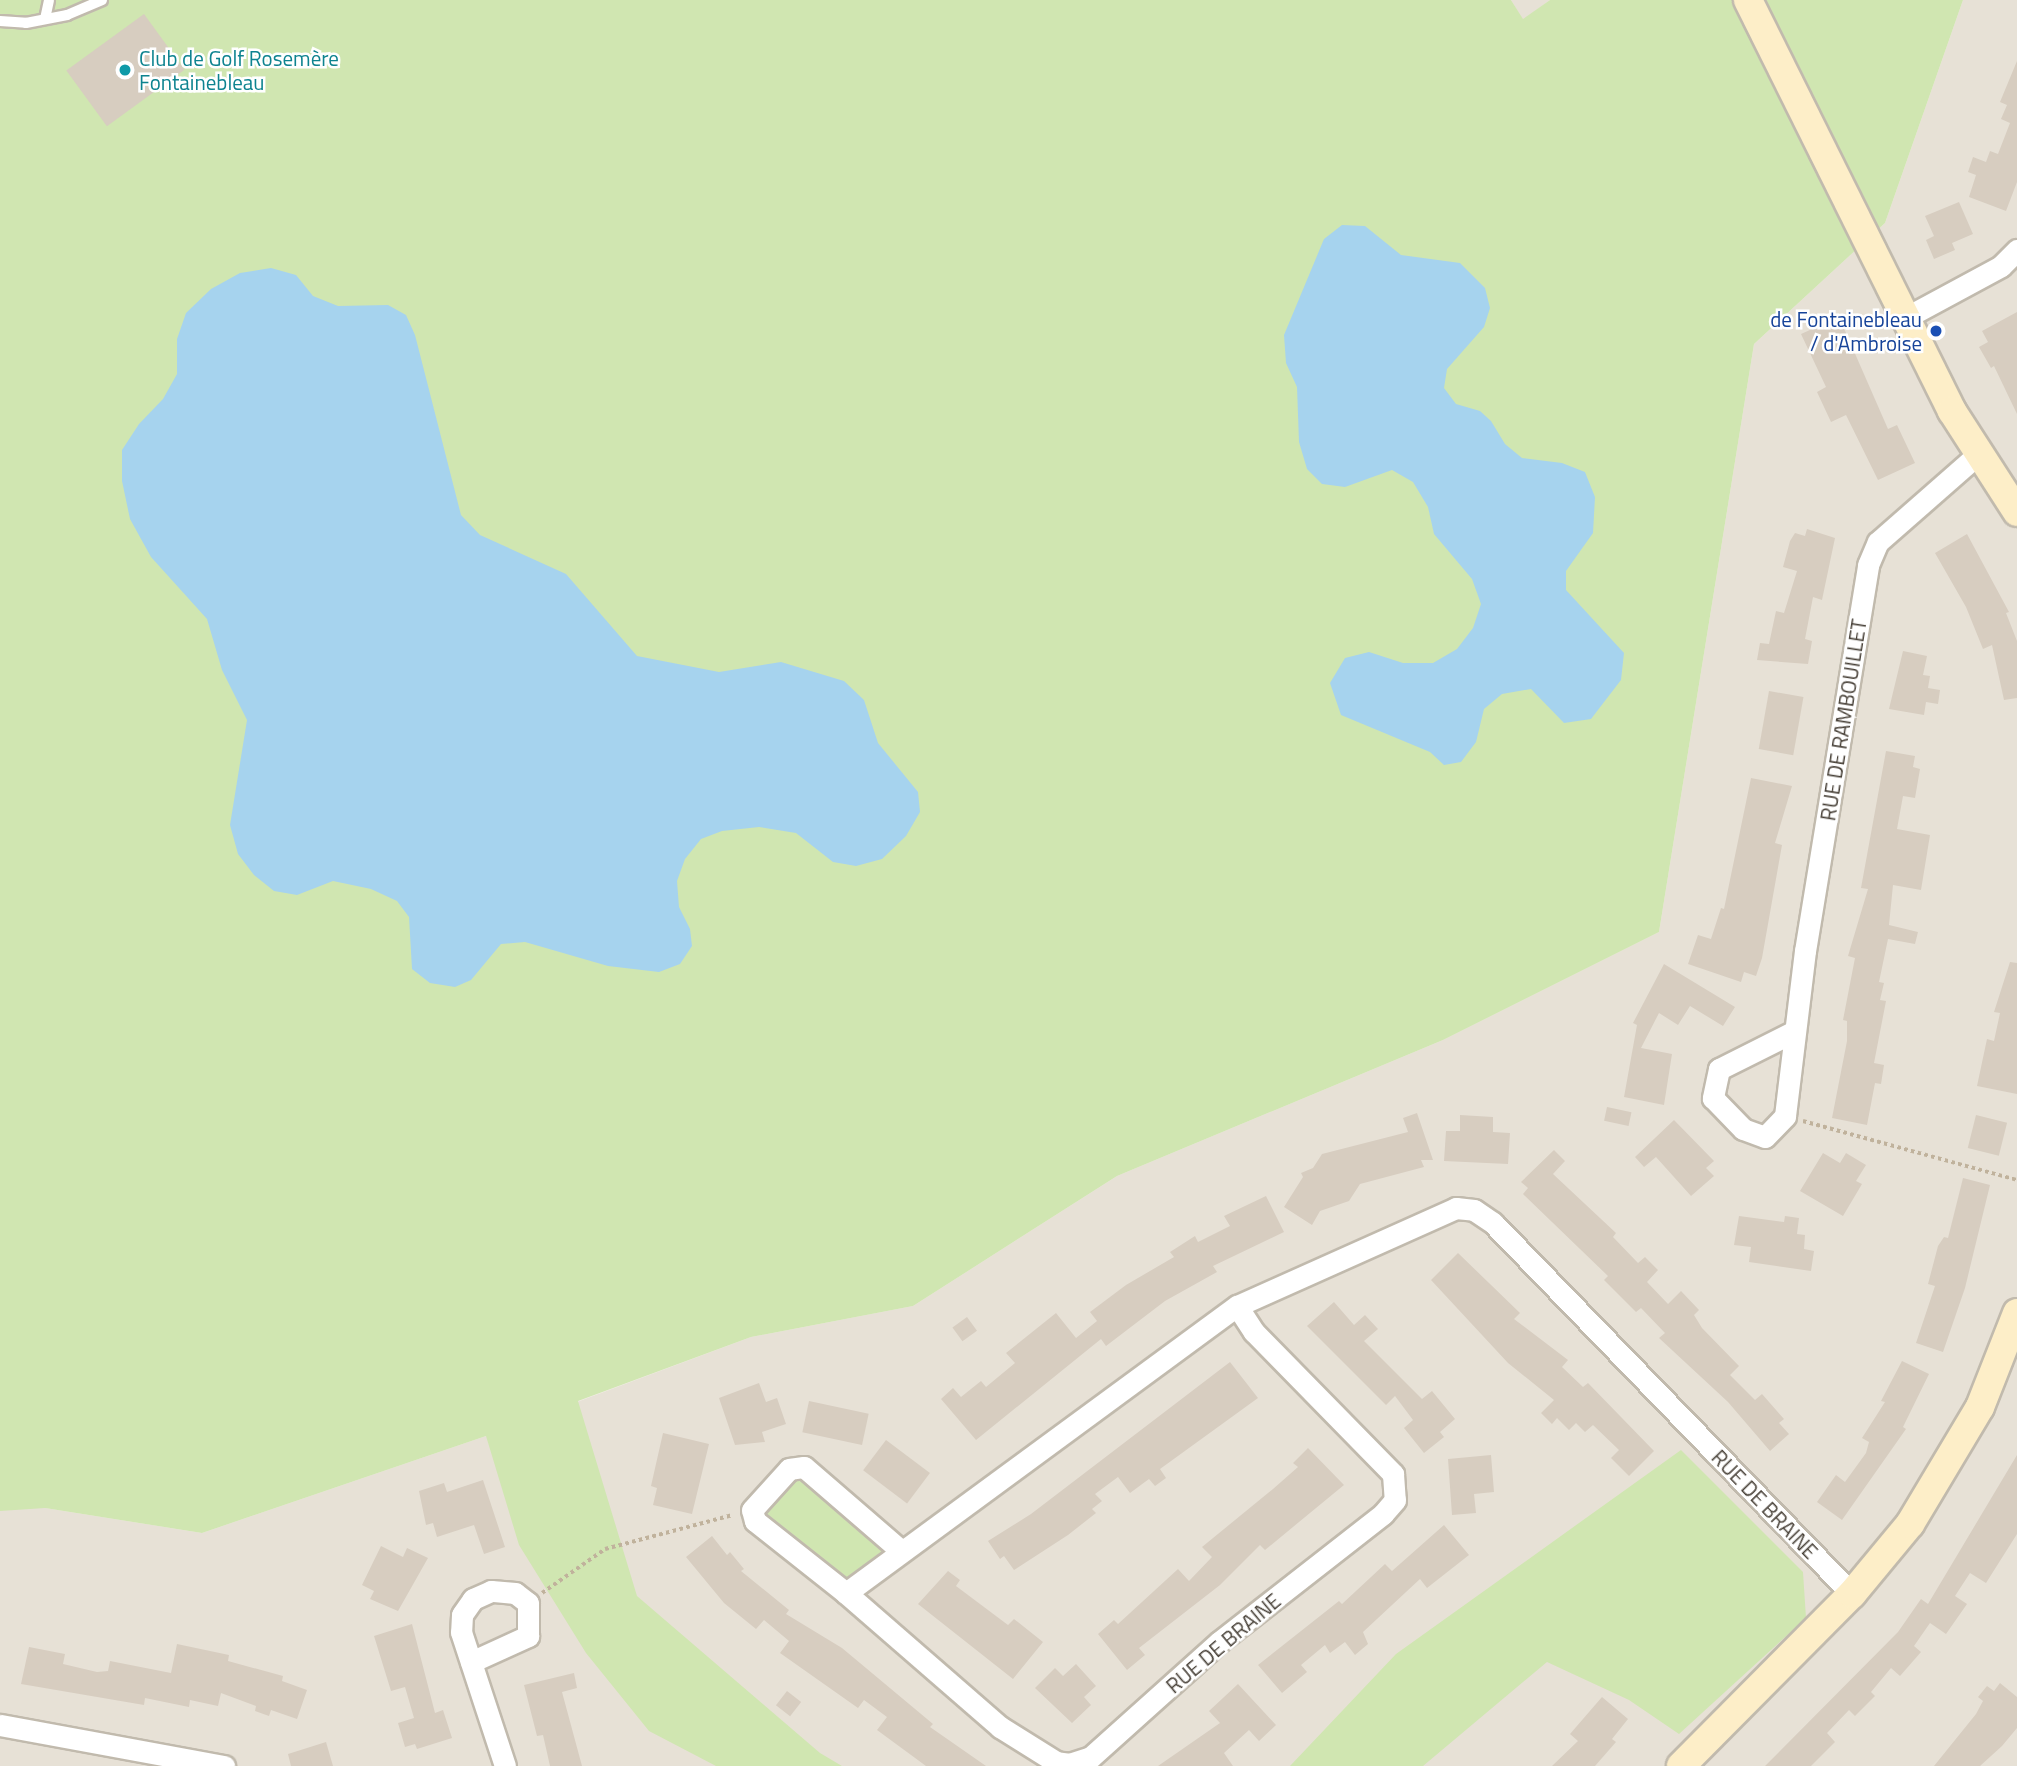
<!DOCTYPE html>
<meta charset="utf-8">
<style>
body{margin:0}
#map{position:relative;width:2017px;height:1766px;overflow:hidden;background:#f3efe7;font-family:"Titillium Web",sans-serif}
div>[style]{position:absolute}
.residential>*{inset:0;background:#e7e1d6}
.green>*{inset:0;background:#d0e6b1}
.water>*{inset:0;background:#a6d3ee}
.building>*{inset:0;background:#d7cdc0;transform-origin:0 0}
.path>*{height:3.5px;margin-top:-1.75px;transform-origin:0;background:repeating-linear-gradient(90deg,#c0b29c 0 3.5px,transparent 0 7px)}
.roads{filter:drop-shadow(2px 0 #c1baad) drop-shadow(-2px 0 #c1baad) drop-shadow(0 2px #c1baad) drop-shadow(0 -2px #c1baad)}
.lane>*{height:10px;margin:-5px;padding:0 5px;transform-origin:5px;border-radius:5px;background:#fff}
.street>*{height:21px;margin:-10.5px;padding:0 10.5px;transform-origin:10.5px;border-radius:10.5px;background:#fff}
.secondary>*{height:28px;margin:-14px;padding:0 14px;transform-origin:14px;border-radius:14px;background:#fdeec8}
.dots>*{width:19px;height:19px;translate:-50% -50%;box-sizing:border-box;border:4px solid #fff;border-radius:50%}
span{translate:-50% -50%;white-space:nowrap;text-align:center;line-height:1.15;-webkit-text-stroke:5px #fff;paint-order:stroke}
.culture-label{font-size:21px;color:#0d838f}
.left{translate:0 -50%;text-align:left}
.transit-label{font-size:21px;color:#164399}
.right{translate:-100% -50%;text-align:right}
.street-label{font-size:21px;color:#463f36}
</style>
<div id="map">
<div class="residential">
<div style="clip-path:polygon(1511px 0,1550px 0,1523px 20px)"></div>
<div style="clip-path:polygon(1963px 0,2017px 0,2017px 1766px,0 1766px,0 1455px,45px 1508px,202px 1533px,486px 1436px,751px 1337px,913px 1306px,1117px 1176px,1443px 1040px,1659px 932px,1754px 344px,1885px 223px)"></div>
</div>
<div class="green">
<div style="clip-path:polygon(0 0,1511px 0,1523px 19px,1550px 0,1963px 0,1885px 223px,1754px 344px,1659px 932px,1443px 1040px,1117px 1176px,913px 1306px,751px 1337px,578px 1401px,637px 1596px,820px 1753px,842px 1766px,716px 1766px,649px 1731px,586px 1653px,519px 1545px,486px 1436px,202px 1533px,45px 1508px,0 1511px)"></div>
<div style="clip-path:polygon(1681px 1450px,1803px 1572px,1806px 1618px,1679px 1734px,1629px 1700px,1547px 1662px,1423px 1766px,1290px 1766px,1396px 1654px)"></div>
<div style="clip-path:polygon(789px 1469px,900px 1550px,846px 1593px,755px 1521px)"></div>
</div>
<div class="water">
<div style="clip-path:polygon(1342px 225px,1365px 226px,1401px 255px,1460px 263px,1485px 288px,1490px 308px,1484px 327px,1447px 369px,1444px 388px,1456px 404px,1480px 411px,1491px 421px,1505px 444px,1522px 458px,1562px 463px,1585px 472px,1595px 497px,1593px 533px,1566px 571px,1566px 590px,1624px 653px,1621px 680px,1591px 719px,1564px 723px,1531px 689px,1502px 694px,1484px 709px,1476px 742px,1461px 762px,1444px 765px,1430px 752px,1341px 715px,1330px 683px,1345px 658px,1369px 652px,1403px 663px,1433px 663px,1457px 649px,1473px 628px,1481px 604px,1472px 579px,1434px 534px,1428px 507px,1413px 482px,1392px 470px,1345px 487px,1322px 484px,1307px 469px,1299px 442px,1297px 387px,1286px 363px,1284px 335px,1324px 239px)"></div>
<div style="clip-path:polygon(271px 268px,296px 275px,313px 296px,338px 306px,388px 305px,406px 315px,415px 335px,461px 515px,480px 535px,566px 574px,637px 656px,719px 672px,781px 662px,844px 681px,864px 700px,878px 743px,918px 792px,920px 812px,906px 836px,882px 859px,856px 866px,833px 862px,796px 833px,759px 827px,722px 831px,701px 839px,685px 859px,677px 881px,679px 907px,690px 929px,692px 946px,680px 964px,659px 972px,608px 966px,525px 942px,501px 944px,471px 980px,455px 987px,430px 983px,412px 969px,409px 917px,397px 901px,371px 889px,333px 881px,297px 895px,274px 891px,254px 875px,238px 854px,230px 825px,247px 720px,222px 670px,207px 619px,151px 557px,130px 519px,122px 481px,122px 450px,139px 424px,163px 399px,177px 374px,177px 339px,186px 313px,211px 289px,240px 273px)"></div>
</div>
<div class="building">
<div style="left:144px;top:14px;width:69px;height:96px;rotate:54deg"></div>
<div style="clip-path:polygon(2017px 61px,2017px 182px,2006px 211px,1969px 197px,1976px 175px,1968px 172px,1973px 157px,1986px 162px,1990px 151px,1998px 154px,2010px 123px,2001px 119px,2007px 105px,2000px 102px)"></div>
<div style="clip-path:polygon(1959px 202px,1973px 234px,1952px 243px,1955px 250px,1934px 259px,1926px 240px,1934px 236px,1925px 216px)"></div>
<div style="clip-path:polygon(2017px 312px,2017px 414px,1994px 366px,1991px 368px,1979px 347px,1988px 342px,1982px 331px)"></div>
<div style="clip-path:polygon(1839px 317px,1888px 429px,1897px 425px,1915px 463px,1878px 480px,1846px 415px,1831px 422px,1817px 392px,1826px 387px,1801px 334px)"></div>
<div style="clip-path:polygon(1807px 529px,1835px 538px,1822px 600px,1813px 597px,1805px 639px,1812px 641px,1808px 664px,1757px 660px,1760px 643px,1769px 644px,1776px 611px,1784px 613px,1797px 571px,1783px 567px,1790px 541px,1795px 533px,1805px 536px)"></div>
<div style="clip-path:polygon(1967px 534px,2009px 612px,2006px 613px,2017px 641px,2017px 698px,2004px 700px,1992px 645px,1983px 649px,1966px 607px,1935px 553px)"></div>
<div style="clip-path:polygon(1903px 651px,1927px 656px,1923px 675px,1930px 676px,1928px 688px,1940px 690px,1938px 704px,1926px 702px,1924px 715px,1889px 709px)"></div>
<div style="left:1769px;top:691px;width:35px;height:59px;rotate:10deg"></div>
<div style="clip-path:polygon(1886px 751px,1915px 756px,1913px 767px,1920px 769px,1915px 798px,1903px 796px,1897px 829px,1930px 835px,1921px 890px,1893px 885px,1889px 925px,1918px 932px,1915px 944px,1888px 939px,1879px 982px,1884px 983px,1880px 1000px,1886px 1001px,1874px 1063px,1884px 1065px,1881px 1084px,1875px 1083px,1867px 1125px,1832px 1118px,1847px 1041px,1847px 1021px,1843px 1020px,1855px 958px,1848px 956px,1868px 889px,1861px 888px)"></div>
<div style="clip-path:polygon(1751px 778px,1792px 786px,1775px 843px,1782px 845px,1762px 958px,1756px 976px,1744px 972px,1741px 982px,1688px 964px,1698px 935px,1711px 939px,1721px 908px,1724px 909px)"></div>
<div style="clip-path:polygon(2010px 962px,2017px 963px,2017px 1094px,1977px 1086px,1987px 1039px,1994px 1041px,2000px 1013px,1994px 1012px)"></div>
<div style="clip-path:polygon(1664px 964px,1735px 1007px,1723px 1026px,1690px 1006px,1678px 1025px,1659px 1013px,1641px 1048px,1672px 1054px,1664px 1105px,1624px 1097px,1637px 1025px,1633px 1023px)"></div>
<div style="left:1607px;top:1107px;width:25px;height:14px;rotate:12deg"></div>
<div style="clip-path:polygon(1417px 1113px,1433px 1160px,1421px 1160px,1424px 1167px,1360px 1184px,1349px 1201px,1320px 1211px,1312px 1225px,1284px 1207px,1303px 1177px,1301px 1173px,1313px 1168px,1322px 1154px,1408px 1132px,1403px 1118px)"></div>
<div style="clip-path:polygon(1460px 1115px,1493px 1117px,1493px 1132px,1510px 1133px,1508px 1164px,1444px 1161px,1446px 1131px,1460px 1131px)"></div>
<div style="left:1976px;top:1115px;width:32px;height:34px;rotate:14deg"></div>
<div style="clip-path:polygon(1674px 1120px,1714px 1161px,1706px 1168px,1714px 1176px,1691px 1196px,1656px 1157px,1644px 1167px,1635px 1157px)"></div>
<div style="clip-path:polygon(1554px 1150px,1565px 1161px,1553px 1174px,1616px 1233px,1613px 1237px,1638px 1263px,1645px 1257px,1658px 1270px,1647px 1282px,1668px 1304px,1681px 1291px,1699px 1310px,1694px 1315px,1702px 1328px,1739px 1366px,1730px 1375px,1755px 1400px,1762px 1394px,1784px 1419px,1779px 1423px,1789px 1434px,1770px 1451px,1728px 1402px,1659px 1338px,1665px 1333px,1641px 1308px,1636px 1312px,1604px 1280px,1608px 1276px,1523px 1194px,1528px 1188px,1521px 1182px)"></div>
<div style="clip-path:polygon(1823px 1153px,1840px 1163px,1846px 1153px,1866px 1165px,1856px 1181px,1862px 1184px,1843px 1216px,1800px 1191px)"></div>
<div style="clip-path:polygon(1963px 1178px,1990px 1185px,1965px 1288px,1943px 1352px,1916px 1343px,1935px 1286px,1928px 1284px,1938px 1246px,1944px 1237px,1948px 1238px)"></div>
<div style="clip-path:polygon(1266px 1196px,1284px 1232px,1213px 1266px,1217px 1272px,1165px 1301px,1106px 1346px,1101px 1339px,976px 1440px,941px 1399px,953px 1388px,961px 1397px,981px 1381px,986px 1387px,1015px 1363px,1006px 1353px,1056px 1313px,1076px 1338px,1097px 1321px,1090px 1312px,1126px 1285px,1174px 1257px,1170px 1252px,1195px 1236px,1198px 1242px,1230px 1226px,1224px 1216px)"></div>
<div style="clip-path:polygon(1739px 1216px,1784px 1222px,1785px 1216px,1799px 1218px,1797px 1234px,1805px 1235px,1804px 1249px,1814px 1251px,1811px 1271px,1749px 1262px,1751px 1247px,1734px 1245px)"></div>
<div style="clip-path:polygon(1458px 1253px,1520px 1313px,1514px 1319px,1568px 1360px,1562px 1367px,1583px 1387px,1588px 1383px,1654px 1451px,1629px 1476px,1611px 1458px,1619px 1450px,1593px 1425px,1585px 1432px,1576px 1423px,1569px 1430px,1557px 1418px,1552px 1424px,1541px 1413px,1554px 1400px,1508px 1363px,1431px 1280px)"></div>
<div style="clip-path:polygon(1334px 1302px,1354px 1325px,1365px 1315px,1378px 1329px,1364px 1341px,1422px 1399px,1432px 1391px,1455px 1419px,1440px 1432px,1444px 1437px,1424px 1453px,1404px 1428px,1413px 1420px,1395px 1396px,1386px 1405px,1307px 1326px)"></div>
<div style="left:967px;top:1317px;width:17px;height:18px;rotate:54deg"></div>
<div style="clip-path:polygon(1902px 1361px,1929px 1374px,1903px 1427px,1906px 1429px,1842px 1520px,1817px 1502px,1836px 1475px,1845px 1482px,1866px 1453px,1869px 1442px,1862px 1438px,1885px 1402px,1881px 1401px)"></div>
<div style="clip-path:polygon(1230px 1362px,1258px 1398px,1160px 1469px,1166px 1478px,1155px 1486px,1149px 1479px,1130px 1493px,1118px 1477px,1095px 1494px,1102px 1501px,1092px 1509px,1096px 1513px,1068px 1535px,1014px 1570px,1004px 1556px,1000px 1559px,988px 1541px,1031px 1514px)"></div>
<div style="clip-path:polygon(759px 1383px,766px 1402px,777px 1398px,786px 1424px,762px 1432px,765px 1442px,735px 1445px,719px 1398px)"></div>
<div style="left:809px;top:1401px;width:61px;height:32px;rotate:12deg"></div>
<div style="clip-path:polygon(663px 1433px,709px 1444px,692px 1514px,653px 1505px,657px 1488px,651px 1486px)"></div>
<div style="left:886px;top:1440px;width:55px;height:38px;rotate:37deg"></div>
<div style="clip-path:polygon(1308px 1448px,1344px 1485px,1265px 1550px,1260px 1545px,1220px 1585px,1139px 1648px,1145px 1655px,1127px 1670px,1098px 1634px,1114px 1620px,1118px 1624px,1178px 1569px,1189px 1581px,1212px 1557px,1202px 1547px,1273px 1489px,1298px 1467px,1293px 1463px)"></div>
<div style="clip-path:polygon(1491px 1455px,1494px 1492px,1474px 1494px,1476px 1513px,1452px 1515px,1448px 1459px)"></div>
<div style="clip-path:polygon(2017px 1455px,2017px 1534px,1986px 1583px,1970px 1573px,1955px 1596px,1967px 1604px,1946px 1634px,1930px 1623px,1914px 1646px,1921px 1652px,1900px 1676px,1891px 1668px,1871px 1692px,1875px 1696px,1855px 1716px,1849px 1710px,1827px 1733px,1835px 1742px,1811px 1766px,1765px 1766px,1898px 1632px,1921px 1599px,1928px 1604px)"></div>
<div style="clip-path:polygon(483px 1480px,505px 1547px,484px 1554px,474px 1525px,437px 1537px,433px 1523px,426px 1525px,419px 1491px,444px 1483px,447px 1492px)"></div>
<div style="clip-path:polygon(1444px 1525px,1469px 1555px,1427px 1588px,1420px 1579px,1363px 1632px,1368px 1644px,1355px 1655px,1345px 1642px,1330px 1653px,1325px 1645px,1301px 1665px,1307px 1672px,1282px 1693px,1258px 1665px,1339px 1601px,1342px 1604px,1385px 1564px,1392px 1571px)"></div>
<div style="clip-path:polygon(712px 1536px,727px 1555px,730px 1552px,744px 1569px,741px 1571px,789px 1610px,786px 1614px,842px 1648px,933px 1724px,930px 1727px,986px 1766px,926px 1766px,877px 1730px,887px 1717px,864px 1700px,858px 1708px,780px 1653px,789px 1641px,764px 1620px,756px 1629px,724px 1603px,686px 1557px)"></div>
<div style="clip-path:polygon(381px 1546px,403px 1557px,407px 1548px,428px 1558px,398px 1611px,370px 1599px,374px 1591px,362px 1585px)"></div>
<div style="clip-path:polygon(948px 1571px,960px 1580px,956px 1586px,1008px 1625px,1014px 1619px,1043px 1642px,1013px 1679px,918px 1604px)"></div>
<div style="clip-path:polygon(412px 1624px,435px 1713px,443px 1710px,452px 1738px,417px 1749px,415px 1744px,405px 1747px,398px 1723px,414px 1718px,405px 1687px,391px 1691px,374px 1636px)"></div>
<div style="clip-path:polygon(177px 1644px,229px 1655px,228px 1661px,283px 1676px,282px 1681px,307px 1690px,297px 1719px,271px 1710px,269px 1716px,255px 1711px,256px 1706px,221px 1693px,218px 1706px,190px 1700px,189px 1707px,145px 1698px,144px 1705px,21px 1684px,29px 1647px,65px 1654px,63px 1664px,97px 1672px,108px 1671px,110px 1661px,171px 1673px)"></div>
<div style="clip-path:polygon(1076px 1664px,1096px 1686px,1084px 1697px,1091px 1705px,1072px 1723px,1035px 1688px,1055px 1668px,1063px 1676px)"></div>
<div style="clip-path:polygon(574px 1673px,577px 1688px,562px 1692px,582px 1766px,550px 1766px,543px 1735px,537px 1736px,524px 1685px)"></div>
<div style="clip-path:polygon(2000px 1683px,2017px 1697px,2017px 1728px,2002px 1746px,1980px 1766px,1934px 1766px,1976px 1714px,1983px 1701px,1978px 1697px,1987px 1686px,1994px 1691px)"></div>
<div style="clip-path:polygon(1238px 1684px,1276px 1725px,1259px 1741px,1249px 1730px,1224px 1753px,1233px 1766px,1158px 1766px,1220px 1723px,1209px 1711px)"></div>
<div style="left:787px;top:1691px;width:18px;height:18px;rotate:38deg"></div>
<div style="clip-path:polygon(1602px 1697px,1628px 1719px,1612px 1739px,1616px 1742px,1595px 1766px,1552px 1766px,1578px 1741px,1570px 1734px)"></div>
<div style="clip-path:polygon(326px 1742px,333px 1766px,291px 1766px,288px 1754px)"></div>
</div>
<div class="path">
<div style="left:1803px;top:1121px;width:222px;rotate:15.4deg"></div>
<div style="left:542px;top:1593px;width:77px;rotate:-34.9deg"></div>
<div style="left:605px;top:1549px;width:132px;rotate:-14.9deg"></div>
</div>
<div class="roads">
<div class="lane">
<div style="left:45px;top:19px;width:19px;rotate:-78deg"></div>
<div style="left:0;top:21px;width:26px;rotate:4deg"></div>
<div style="left:26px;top:23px;width:42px;rotate:-11deg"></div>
<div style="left:67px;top:15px;width:38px;rotate:-23deg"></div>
</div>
<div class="street">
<div style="left:1905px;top:318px;width:109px;rotate:-28.4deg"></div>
<div style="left:2001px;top:266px;width:23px;rotate:-45deg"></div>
<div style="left:1795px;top:1031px;width:85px;rotate:153.4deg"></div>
<div style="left:1719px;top:1069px;width:30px;rotate:102deg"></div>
<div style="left:1713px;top:1098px;width:43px;rotate:45.9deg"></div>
<div style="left:1743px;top:1129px;width:23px;rotate:20deg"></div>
<div style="left:1765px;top:1137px;width:29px;rotate:-46deg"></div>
<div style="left:1785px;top:1116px;width:166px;rotate:-83.1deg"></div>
<div style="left:1805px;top:951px;width:391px;rotate:-80.7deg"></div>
<div style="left:1868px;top:565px;width:25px;rotate:-67deg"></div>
<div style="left:1878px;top:542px;width:133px;rotate:-41.3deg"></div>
<div style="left:1237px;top:1306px;width:31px;rotate:57deg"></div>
<div style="left:1254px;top:1332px;width:199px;rotate:45.6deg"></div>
<div style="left:1393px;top:1474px;width:26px;rotate:86deg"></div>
<div style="left:1395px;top:1500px;width:18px;rotate:131deg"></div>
<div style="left:1383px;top:1514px;width:208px;rotate:142deg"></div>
<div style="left:1219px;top:1642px;width:172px;rotate:138.1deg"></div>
<div style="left:1091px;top:1757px;width:22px;rotate:162deg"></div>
<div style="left:1070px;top:1764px;width:14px;rotate:-172deg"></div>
<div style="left:1056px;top:1762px;width:66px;rotate:-148deg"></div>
<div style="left:1000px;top:1727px;width:204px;rotate:-139deg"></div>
<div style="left:846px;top:1593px;width:485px;rotate:-36.3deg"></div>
<div style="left:1237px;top:1306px;width:240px;rotate:-24.1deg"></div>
<div style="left:1456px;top:1208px;width:18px;rotate:6deg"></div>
<div style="left:1474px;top:1210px;width:23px;rotate:34deg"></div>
<div style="left:1493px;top:1223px;width:516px;rotate:45.94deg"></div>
<div style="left:846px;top:1593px;width:116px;rotate:-141.6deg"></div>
<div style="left:755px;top:1521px;width:11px;rotate:-105deg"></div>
<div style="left:752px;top:1510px;width:55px;rotate:-47.9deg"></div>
<div style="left:789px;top:1469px;width:15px;rotate:-8deg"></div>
<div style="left:804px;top:1467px;width:127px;rotate:40.8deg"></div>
<div style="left:471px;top:1662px;width:63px;rotate:-24.5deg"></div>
<div style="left:528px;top:1636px;width:33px;rotate:-90deg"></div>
<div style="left:528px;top:1603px;width:16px;rotate:-142deg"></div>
<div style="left:515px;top:1593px;width:24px;rotate:-175deg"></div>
<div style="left:491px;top:1591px;width:20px;rotate:156deg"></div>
<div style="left:473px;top:1599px;width:19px;rotate:125deg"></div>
<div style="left:462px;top:1615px;width:17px;rotate:93deg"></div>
<div style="left:461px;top:1632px;width:141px;rotate:71.8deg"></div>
<div style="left:0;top:1725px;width:228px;rotate:10.4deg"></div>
</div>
<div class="secondary">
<div style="left:1748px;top:0;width:459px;rotate:63.6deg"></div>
<div style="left:1952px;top:411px;width:120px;rotate:57.2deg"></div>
<div style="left:1681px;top:1766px;width:243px;rotate:-45.2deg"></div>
<div style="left:1852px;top:1594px;width:91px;rotate:-50.4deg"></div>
<div style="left:1910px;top:1524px;width:136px;rotate:-59.1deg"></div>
<div style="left:1980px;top:1407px;width:101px;rotate:-68.5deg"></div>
</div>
</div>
<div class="dots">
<div style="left:125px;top:70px;background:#0f9aa8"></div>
<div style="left:1936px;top:331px;background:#1a4fb4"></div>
</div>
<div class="culture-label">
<span class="left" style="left:139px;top:70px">Club de Golf Rosemère<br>Fontainebleau</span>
</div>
<div class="transit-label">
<span class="right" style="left:1922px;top:331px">de Fontainebleau<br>/ d'Ambroise</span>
</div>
<div class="street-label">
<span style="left:1843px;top:720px;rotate:-81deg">RUE DE RAMBOUILLET</span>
<span style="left:1765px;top:1504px;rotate:46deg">RUE DE BRAINE</span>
<span style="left:1223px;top:1643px;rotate:-40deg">RUE DE BRAINE</span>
</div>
</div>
